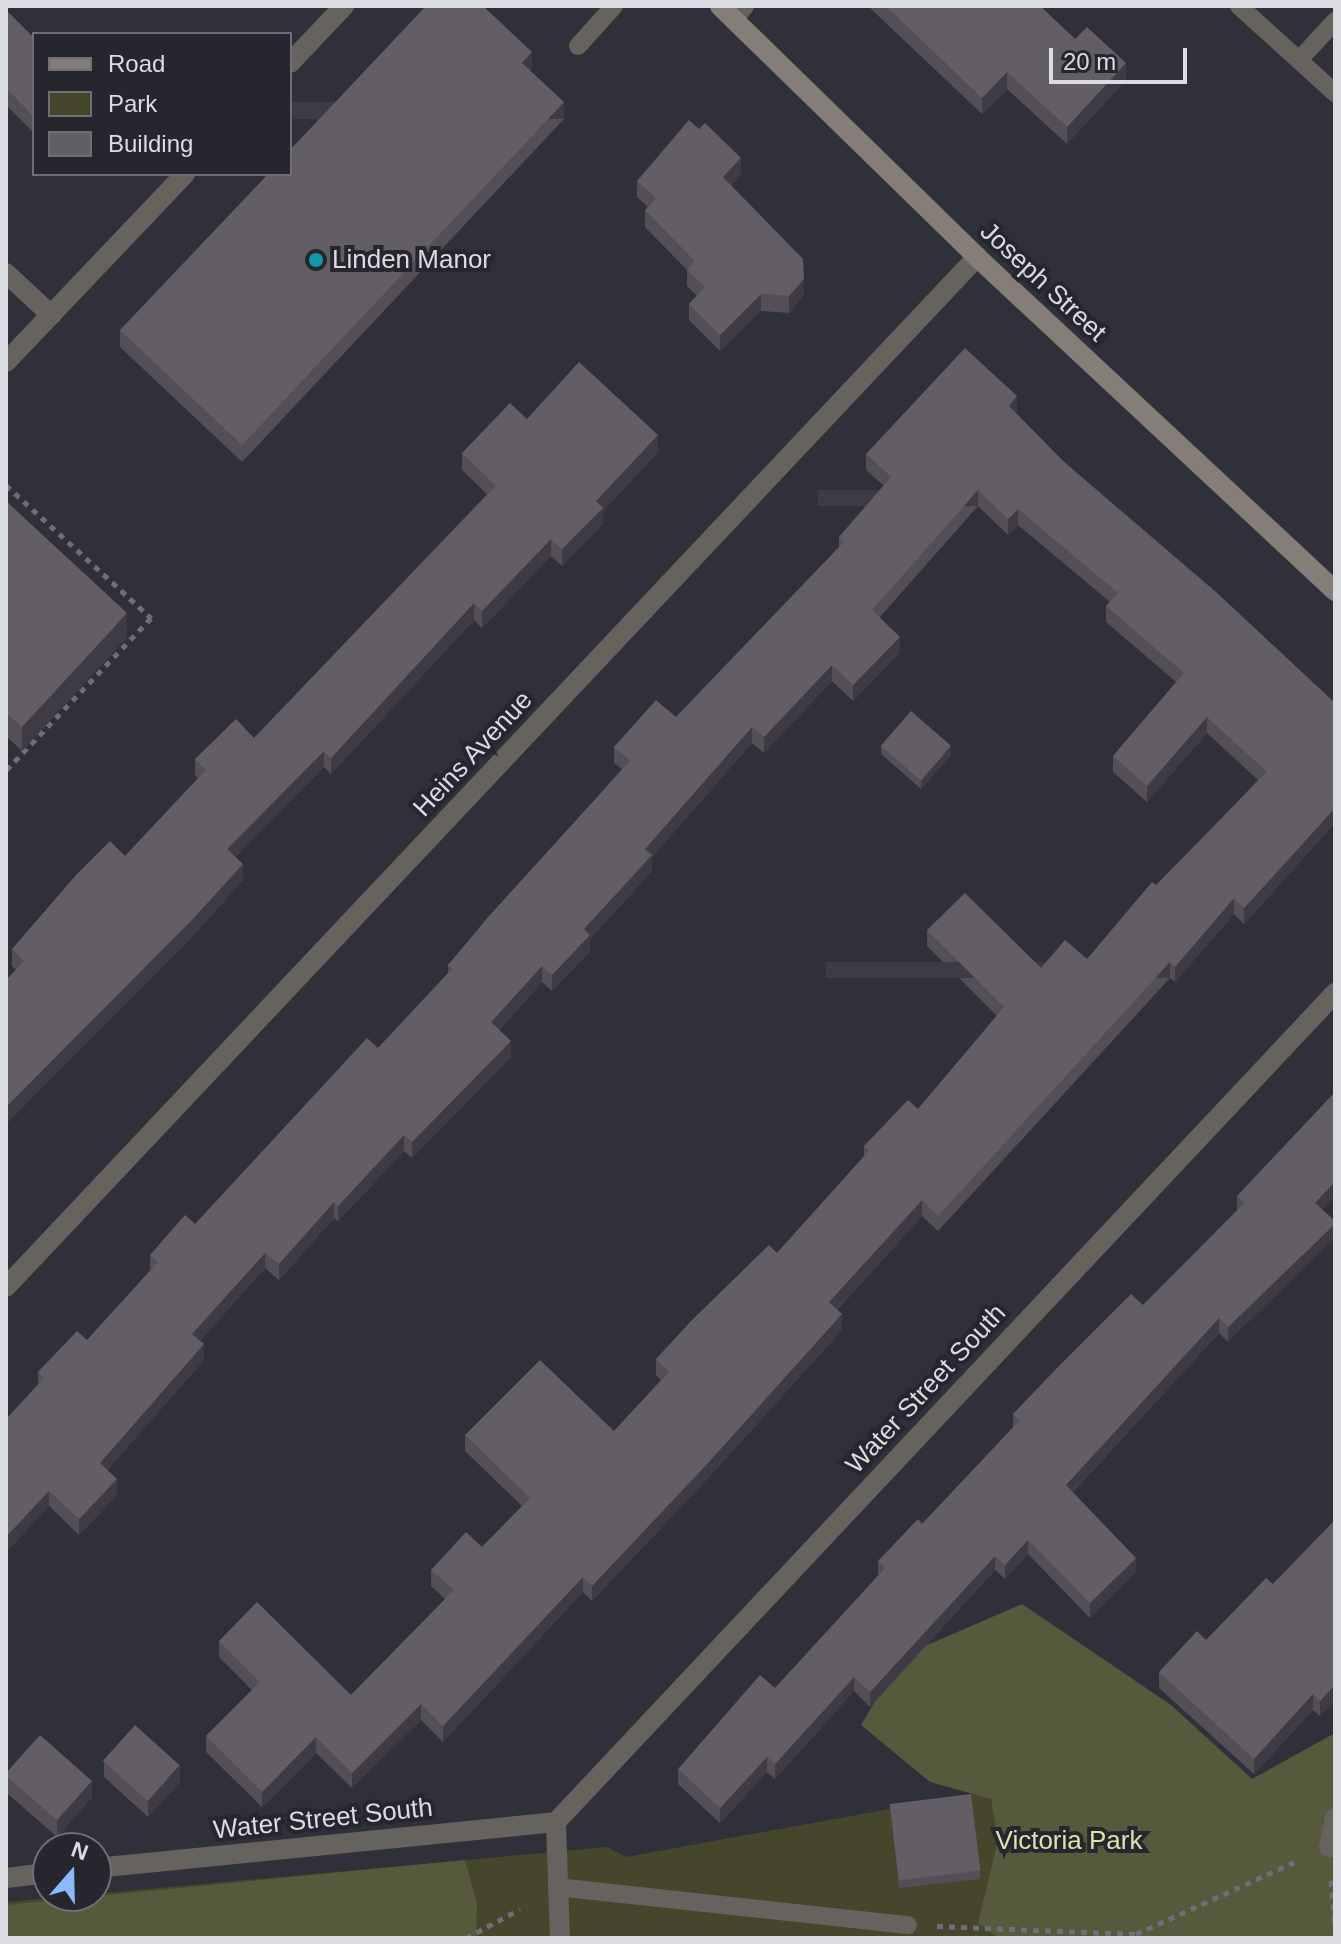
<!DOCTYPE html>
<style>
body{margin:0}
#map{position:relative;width:1341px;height:1944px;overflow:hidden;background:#2f303a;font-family:Helvetica,sans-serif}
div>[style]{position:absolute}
.green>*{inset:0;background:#45462c}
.forest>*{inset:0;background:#57593d}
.path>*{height:5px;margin-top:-2.5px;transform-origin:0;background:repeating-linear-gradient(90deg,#6d6e77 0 6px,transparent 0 12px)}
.lane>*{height:18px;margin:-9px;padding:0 9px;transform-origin:9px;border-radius:9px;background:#66625e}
.street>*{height:20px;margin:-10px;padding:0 10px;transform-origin:10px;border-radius:10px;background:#66625e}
.secondary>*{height:20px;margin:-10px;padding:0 10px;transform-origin:10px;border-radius:10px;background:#847d78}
.wall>*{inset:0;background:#544e56}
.shaded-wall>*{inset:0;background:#3f3b44;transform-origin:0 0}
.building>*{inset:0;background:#635d65;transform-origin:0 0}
.dots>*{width:22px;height:22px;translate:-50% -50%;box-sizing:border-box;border:4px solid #26262f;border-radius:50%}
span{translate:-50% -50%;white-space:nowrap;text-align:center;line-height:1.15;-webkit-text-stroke:8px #26262f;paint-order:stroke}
.poi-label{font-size:26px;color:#dbdce2}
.left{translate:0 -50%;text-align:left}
.street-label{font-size:26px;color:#dbdce2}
.park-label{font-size:26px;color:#dee1a9}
.frame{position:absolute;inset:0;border:8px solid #dbdce2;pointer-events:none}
.legend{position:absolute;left:32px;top:32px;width:260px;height:144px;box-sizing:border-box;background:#26262f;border:2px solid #6e6f77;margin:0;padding:10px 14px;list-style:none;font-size:24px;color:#dbdce2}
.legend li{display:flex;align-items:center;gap:16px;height:40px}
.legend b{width:40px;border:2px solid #6e6f77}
.north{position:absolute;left:32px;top:1832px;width:80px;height:80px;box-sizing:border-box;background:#26262f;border:2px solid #6e6f77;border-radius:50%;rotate:20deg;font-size:22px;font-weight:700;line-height:32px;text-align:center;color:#dbdce2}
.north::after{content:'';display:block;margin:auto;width:28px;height:36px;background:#8cb9fc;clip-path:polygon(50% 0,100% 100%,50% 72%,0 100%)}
.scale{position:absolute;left:1049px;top:48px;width:138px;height:36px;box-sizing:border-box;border:4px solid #dbdce2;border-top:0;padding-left:10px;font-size:24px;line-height:28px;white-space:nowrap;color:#dbdce2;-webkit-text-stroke:6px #26262f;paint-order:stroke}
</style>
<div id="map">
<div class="green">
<div style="clip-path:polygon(983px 1792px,1335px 1913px,1335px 1938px,6px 1938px,6px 1902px,607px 1847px,626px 1857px)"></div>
</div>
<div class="forest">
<div style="clip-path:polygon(1022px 1604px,1171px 1705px,1252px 1779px,1335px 1733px,1335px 1938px,999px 1938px,978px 1923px,998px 1840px,991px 1799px,930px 1782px,861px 1725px,902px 1656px)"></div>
<div style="clip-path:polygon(465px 1860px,477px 1904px,476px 1938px,6px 1938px,6px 1905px)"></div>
</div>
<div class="path">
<div style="left:6px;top:485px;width:197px;rotate:42.5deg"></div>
<div style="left:151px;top:618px;width:210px;rotate:133.6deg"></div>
<div style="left:1331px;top:1880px;width:46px;rotate:85deg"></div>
<div style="left:937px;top:1926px;width:199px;rotate:2.3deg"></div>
<div style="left:1136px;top:1934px;width:179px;rotate:-24.4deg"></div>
<div style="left:466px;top:1938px;width:61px;rotate:-28.2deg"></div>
</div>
<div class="lane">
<div style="left:1239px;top:6px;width:130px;rotate:42.2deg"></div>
<div style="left:578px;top:46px;width:54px;rotate:-48deg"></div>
<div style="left:1299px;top:60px;width:53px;rotate:-47.3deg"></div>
<div style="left:557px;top:1887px;width:353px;rotate:6.2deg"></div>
</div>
<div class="street">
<div style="left:733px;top:18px;width:16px;rotate:-47deg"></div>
<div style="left:290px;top:63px;width:79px;rotate:-46.5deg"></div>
<div style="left:6px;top:273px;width:62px;rotate:43deg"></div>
<div style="left:6px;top:362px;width:260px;rotate:-46.4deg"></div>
<div style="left:6px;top:1287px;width:1416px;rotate:-46.69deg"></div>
<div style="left:1329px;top:1847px;width:30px;rotate:-78deg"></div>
<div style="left:96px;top:1868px;width:462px;rotate:-5.7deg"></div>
<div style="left:6px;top:1878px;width:42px;rotate:-6.8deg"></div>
<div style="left:560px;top:1938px;width:116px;rotate:-92deg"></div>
<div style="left:556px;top:1822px;width:1138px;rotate:-46.78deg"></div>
</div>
<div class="secondary">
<div style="left:720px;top:6px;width:359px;rotate:44.3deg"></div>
<div style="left:977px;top:257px;width:490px;rotate:43deg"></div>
</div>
<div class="wall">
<div style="clip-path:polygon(871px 6px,1040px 6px,1075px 39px,1126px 80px,1067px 144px,1007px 89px,982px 114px,871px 9px)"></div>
<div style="clip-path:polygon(6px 10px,34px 38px,34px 133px,6px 105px)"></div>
<div style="clip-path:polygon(532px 68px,530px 71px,564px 119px,242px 462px,120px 347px,120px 330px)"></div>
<div style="clip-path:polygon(741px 175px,731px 185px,804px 295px,789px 313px,761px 311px,720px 351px,689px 320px,689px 304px,697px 296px,687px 286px,687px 270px,645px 227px,645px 210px,648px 207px,637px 197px,637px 181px)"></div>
<div style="clip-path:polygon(1017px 412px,1016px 413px,1063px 461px,1335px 703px,1335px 823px,1244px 924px,1234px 914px,1175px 982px,1170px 978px,938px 1231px,922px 1216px,837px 1310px,842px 1330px,709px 1477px,592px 1601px,583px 1592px,443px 1742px,421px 1720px,352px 1788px,316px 1753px,262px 1807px,206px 1752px,206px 1736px,252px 1690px,219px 1657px,219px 1641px,351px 1695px,445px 1599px,431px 1586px,431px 1570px,482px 1547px,522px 1506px,465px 1451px,465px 1435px,614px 1431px,661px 1380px,656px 1375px,656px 1359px,777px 1253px,864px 1156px,864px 1146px,918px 1109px,997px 1016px,927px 946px,927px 930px,1041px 968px,1087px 959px,1258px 780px,1207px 733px,1147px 802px,1113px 772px,1113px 756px,1176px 682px,1106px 622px,1106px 606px,1110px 602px,1018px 525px,1008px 535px,978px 506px,880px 617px,900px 652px,853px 701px,832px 681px,764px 753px,752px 743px,652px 857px,652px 871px,590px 939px,590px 951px,552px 991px,542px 982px,499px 1030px,511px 1057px,412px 1158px,404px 1151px,338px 1221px,334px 1218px,279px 1280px,265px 1268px,200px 1341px,204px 1360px,107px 1470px,117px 1495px,79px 1535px,49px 1506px,38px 1385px,38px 1372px,87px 1340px,150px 1271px,150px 1255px,195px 1224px,378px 1048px,448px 973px,448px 965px,622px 769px,614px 763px,614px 747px,676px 717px,839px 547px,839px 537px,884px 486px,866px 470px,866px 454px)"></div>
<div style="clip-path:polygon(527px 419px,658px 452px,603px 511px,603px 524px,562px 566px,551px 556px,482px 628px,474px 620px,331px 774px,324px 767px,235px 857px,243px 880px,191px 938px,6px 1124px,6px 980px,16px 970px,12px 966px,12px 949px,125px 856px,198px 778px,195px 776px,195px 759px,254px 738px,487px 494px,462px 470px,462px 453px)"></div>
<div style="clip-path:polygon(6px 501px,127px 637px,22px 751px,6px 736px)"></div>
<div style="clip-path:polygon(881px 746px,951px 755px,921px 789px,881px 754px)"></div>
<div style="clip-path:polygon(1237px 1196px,1323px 1210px,1228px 1342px,1219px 1333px,1073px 1492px,1136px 1572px,1090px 1618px,1028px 1554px,1005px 1579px,995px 1570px,870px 1707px,854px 1691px,775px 1779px,767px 1772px,720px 1823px,678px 1784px,678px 1769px,775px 1688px,878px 1576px,878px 1561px,922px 1524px,1013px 1428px,1013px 1414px,1143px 1305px,1237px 1210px)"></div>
<div style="clip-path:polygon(1335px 1520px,1335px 1701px,1320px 1716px,1313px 1710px,1254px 1774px,1159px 1688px,1159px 1672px,1206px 1640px,1273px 1584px)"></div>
<div style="clip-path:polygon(104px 1761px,180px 1782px,148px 1817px,104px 1777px)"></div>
<div style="clip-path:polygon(6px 1773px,92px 1797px,57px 1837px,8px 1794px,8px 1810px,6px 1813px)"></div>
<div style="clip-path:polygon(890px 1804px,980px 1870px,980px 1879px,899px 1888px)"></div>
</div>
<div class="shaded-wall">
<div style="clip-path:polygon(532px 52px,532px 68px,522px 80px,522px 63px)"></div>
<div style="clip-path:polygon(1126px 63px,1126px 80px,1067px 144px,1067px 127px)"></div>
<div style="clip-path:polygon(1007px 72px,1007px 89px,982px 114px,982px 98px)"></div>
<div style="left:564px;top:102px;width:17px;height:470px;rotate:90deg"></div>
<div style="clip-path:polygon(741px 158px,741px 175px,723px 194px,723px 177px)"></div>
<div style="clip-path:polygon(804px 279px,804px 295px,789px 313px,789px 296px)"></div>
<div style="clip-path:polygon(761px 294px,761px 311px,720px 351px,720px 335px)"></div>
<div style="clip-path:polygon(1017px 396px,1017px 412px,1009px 422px,1009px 406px)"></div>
<div style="clip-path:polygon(658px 435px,658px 452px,603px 511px,603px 524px,562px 566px,562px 549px,596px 501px)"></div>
<div style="left:978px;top:490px;width:16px;height:160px;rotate:90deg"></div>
<div style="clip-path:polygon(1018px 509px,1018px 525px,1008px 535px,1008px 519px)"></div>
<div style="clip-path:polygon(551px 539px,551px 556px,482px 628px,482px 611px)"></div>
<div style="clip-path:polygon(474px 603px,474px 620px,331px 774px,331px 758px)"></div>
<div style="clip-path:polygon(127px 613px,127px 637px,22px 751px,22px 727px)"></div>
<div style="clip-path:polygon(900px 637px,900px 652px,853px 701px,853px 685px)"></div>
<div style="clip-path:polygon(832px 665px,832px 681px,764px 753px,764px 737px)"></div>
<div style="clip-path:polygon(1207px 717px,1207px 733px,1147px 802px,1147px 786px)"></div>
<div style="clip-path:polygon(752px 727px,752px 743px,652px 857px,652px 871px,590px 939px,590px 951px,552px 991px,552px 975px,584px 929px,645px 849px)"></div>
<div style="clip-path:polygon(951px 746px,951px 755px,921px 789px,921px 781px)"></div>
<div style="clip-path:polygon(324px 751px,324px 767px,227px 865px,227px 849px)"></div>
<div style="clip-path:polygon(1335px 808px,1335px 823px,1244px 924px,1244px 908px)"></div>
<div style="clip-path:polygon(243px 864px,243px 880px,191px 938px,6px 1124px,6px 1107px)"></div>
<div style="clip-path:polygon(1234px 898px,1234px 914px,1175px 982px,1175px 967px)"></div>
<div style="left:1170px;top:962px;width:16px;height:344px;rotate:90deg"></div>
<div style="clip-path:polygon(542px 966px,542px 982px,491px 1038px,491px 1022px)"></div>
<div style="clip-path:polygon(511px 1041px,511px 1057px,412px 1158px,412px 1142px)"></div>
<div style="clip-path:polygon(404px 1135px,404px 1151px,338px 1221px,338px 1206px)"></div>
<div style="clip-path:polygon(1335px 1182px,1335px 1196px,1315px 1218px,1315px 1203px)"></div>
<div style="clip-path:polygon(922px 1200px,922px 1216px,829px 1318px,829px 1302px)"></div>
<div style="clip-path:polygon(334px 1202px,334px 1218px,279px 1280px,279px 1264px)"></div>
<div style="clip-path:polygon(1335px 1224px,1335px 1238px,1228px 1342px,1228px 1327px)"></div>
<div style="clip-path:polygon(265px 1253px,265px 1268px,192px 1350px,192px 1334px)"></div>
<div style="clip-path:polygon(842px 1314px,842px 1330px,709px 1477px,592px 1601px,592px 1586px)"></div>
<div style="clip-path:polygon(1219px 1318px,1219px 1333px,1066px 1499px,1066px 1485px)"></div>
<div style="clip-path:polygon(204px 1344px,204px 1360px,100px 1479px,100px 1463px)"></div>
<div style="clip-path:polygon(117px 1479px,117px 1495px,79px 1535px,79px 1519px)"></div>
<div style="clip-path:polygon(49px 1491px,49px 1506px,6px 1553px,6px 1537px)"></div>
<div style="clip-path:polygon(1028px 1540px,1028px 1554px,1005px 1579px,1005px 1565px)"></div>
<div style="clip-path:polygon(995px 1556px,995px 1570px,870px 1707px,870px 1692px)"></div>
<div style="clip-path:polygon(1136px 1558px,1136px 1572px,1090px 1618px,1090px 1603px)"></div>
<div style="clip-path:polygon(583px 1577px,583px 1592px,443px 1742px,443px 1726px)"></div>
<div style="clip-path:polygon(854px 1677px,854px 1691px,775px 1779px,775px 1764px)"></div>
<div style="clip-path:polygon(1335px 1685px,1335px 1701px,1320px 1716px,1320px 1701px)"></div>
<div style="clip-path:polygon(1313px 1694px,1313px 1710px,1254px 1774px,1254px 1759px)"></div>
<div style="clip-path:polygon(421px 1704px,421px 1720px,352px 1788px,352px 1773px)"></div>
<div style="clip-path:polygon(316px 1737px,316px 1753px,262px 1807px,262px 1792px)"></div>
<div style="clip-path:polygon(767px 1757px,767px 1772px,720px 1823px,720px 1808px)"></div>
<div style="clip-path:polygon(180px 1765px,180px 1782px,148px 1817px,148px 1801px)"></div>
<div style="clip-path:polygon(92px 1781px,92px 1797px,57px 1837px,57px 1820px)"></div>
<div style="clip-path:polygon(8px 1794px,8px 1810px,6px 1813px,6px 1796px)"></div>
</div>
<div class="building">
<div style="clip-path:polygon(426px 6px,483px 6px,532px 52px,522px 63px,564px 102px,242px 445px,120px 330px,268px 174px,290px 174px,290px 150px)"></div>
<div style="clip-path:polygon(886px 6px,1040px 6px,1075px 39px,1087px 27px,1126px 63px,1067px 127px,1007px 72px,982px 98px)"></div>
<div style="clip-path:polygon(6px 10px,34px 38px,34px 117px,6px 88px)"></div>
<div style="clip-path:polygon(689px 120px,699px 129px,705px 123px,741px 158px,723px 177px,803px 259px,804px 279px,789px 296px,761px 294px,720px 335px,689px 304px,705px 287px,687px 270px,695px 261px,645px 210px,656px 198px,637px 181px)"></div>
<div style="clip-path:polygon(965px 348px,1017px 396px,1009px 406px,1063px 461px,1216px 592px,1335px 703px,1335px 808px,1244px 908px,1234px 898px,1175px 967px,1170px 962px,938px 1216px,922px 1200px,829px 1302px,842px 1314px,709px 1462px,592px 1586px,583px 1577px,443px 1726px,421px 1704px,352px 1773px,316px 1737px,262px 1792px,206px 1736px,260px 1682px,219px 1641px,257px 1602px,351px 1695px,454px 1590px,431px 1570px,466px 1532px,482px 1547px,530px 1498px,465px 1435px,540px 1360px,614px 1431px,669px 1372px,656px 1359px,692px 1320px,769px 1245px,777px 1253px,869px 1151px,864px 1146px,908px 1100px,918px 1109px,1004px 1007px,927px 930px,965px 893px,1041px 968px,1065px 940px,1087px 959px,1152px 882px,1156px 885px,1267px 772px,1207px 717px,1147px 786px,1113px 756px,1184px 673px,1106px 606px,1118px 593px,1018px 509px,1008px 519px,978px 490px,872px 610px,900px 637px,853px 685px,832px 665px,764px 737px,752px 727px,645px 849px,652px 855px,584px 929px,590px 935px,552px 975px,542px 966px,491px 1022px,511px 1041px,412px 1142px,404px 1135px,338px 1206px,334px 1202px,279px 1264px,265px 1253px,192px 1334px,204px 1344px,100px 1463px,117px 1479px,79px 1519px,49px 1491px,6px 1537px,6px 1419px,44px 1378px,38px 1372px,77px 1331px,87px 1340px,158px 1262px,150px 1255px,185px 1215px,195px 1224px,367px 1038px,378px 1048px,452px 969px,448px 965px,489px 916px,630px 761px,614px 747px,656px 700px,676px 717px,844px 542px,839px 537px,891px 477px,866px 454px)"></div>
<div style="clip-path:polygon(579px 362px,658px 435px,596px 501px,603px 508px,562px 549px,551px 539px,482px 611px,474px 603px,331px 758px,324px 751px,227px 849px,243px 864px,191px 921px,6px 1107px,6px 980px,24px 961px,12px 949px,76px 875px,110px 841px,125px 856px,206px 770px,195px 759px,236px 719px,254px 738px,496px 486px,462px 453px,510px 403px,527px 419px)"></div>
<div style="clip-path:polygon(6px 501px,127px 613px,22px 727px,6px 713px)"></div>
<div style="left:911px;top:711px;width:53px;height:46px;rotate:41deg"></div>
<div style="clip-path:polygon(1335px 1092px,1335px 1182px,1315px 1203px,1335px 1221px,1335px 1224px,1228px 1327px,1219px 1318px,1066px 1485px,1136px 1558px,1090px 1603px,1028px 1540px,1005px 1565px,995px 1556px,870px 1692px,854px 1677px,775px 1764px,767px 1757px,720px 1808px,678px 1769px,760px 1675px,775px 1688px,885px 1568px,878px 1561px,918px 1519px,922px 1524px,1019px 1421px,1013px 1414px,1058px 1367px,1131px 1294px,1143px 1305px,1245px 1203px,1237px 1196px)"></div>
<div style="clip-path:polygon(1335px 1520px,1335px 1685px,1320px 1701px,1313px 1694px,1254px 1759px,1159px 1672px,1197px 1631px,1206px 1640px,1266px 1578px,1273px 1584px)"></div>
<div style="left:135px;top:1725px;width:60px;height:48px;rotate:42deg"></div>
<div style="clip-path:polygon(40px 1735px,92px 1781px,57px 1820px,6px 1776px,6px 1773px)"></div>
<div style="left:971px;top:1794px;width:77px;height:82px;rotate:83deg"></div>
</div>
<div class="dots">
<div style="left:316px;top:260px;background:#0f9aa8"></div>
</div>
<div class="poi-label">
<span class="left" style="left:332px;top:260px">Linden Manor</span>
</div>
<div class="street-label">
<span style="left:1043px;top:282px;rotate:43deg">Joseph Street</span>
<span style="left:473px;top:754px;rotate:-47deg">Heins Avenue</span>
<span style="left:926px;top:1389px;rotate:-47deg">Water Street South</span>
<span style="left:323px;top:1819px;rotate:-6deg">Water Street South</span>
</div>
<div class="park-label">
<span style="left:1069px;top:1841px">Victoria Park</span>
</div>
<div class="frame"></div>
<ul class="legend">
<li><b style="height:10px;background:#847d78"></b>Road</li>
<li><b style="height:22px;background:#45462c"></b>Park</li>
<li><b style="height:22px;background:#635d65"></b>Building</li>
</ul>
<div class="north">N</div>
<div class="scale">20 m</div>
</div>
